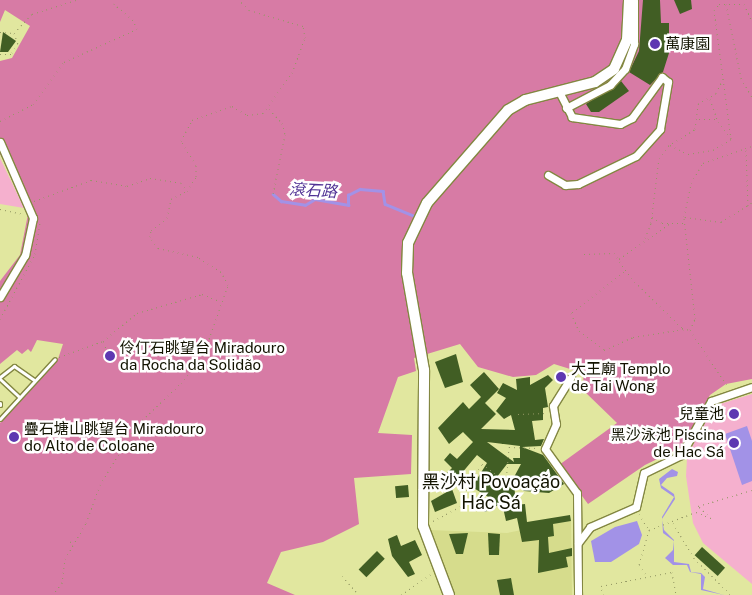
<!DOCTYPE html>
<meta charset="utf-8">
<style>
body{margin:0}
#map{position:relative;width:752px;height:595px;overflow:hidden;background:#e1e79f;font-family:"Public Sans","Noto Sans SC",sans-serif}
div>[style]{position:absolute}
.built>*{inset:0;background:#d6dc8c}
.green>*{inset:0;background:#f5b0ce}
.forest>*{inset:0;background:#d77ba5}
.water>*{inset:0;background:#a292e7}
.stream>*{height:2.5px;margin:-1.25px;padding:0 1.25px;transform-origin:1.25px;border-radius:1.25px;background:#a292e7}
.building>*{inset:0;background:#415e24;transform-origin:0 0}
.path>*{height:1px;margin-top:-0.5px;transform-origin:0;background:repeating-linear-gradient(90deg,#939763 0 1px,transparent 0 5px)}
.roads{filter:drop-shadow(1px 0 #838742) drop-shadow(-1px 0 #838742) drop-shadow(0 1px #838742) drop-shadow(0 -1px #838742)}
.lane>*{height:3px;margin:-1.5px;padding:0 1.5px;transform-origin:1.5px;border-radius:1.5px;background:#fff}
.street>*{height:7px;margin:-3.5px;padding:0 3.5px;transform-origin:3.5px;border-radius:3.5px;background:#fff}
.secondary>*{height:10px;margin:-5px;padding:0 5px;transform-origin:5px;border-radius:5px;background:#fff}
.dots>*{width:14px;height:14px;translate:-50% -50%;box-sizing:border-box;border:2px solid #fff;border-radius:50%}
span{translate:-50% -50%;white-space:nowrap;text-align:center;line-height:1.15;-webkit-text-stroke:5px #fff;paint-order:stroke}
.poi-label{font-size:15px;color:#121300}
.left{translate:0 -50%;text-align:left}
.right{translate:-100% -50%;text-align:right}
.water-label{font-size:16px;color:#4f3194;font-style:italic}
.quarter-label{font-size:18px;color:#121300}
</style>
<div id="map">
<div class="built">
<div style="clip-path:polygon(571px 520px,572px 595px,455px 595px,429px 530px,507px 533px)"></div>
</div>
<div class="green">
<div style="clip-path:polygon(0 158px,24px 208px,0 204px)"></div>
<div style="clip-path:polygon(752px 394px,752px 584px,703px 543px,693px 523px,686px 476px,687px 458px,707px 415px,720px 404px)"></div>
</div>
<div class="forest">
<div style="clip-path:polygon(0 0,752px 0,752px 379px,726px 384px,710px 395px,684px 446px,645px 465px,588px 504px,559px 465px,617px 423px,584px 391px,583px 373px,554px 364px,536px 375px,513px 377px,478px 367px,460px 344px,414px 358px,416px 371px,398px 377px,378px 433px,412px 435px,411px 474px,354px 478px,359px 524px,323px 542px,281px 552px,267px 583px,295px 595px,0 595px,0 423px,58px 359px,63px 344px,37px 340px,31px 352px,28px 349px,22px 354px,17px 350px,0 364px,0 281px,20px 255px,29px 209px,0 154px,0 61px,12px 58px,30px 26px,5px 10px,0 22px)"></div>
</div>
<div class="water">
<div style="clip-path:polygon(747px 426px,752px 441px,752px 481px,742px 485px,725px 434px)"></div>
<div style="clip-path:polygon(672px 469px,678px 472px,677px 476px,667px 478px,661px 485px,674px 494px,675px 499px,662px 519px,664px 530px,674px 540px,674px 562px,689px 564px,691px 572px,701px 573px,705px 577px,703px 589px,724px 595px,701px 590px,701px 574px,690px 572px,687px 565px,673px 565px,665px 558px,673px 550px,674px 541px,663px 533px,662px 517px,674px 497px,661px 488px,659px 479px)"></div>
<div style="clip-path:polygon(637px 521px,642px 535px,639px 544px,611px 562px,595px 562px,591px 541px,615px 527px)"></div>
</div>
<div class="stream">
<div style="left:273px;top:194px;width:11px;rotate:41deg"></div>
<div style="left:281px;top:201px;width:24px;rotate:9deg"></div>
<div style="left:305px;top:205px;width:12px;rotate:-31deg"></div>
<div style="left:315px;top:199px;width:34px;rotate:10deg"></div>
<div style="left:348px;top:205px;width:10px;rotate:-90deg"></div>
<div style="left:348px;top:195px;width:13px;rotate:-27deg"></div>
<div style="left:360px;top:189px;width:23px;rotate:5deg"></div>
<div style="left:383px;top:191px;width:13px;rotate:81deg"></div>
<div style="left:385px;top:204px;width:35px;rotate:22deg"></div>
</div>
<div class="building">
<div style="clip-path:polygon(643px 0,660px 0,661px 23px,669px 23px,669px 53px,663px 72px,650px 85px,629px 72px,639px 51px)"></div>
<div style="clip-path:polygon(674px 0,691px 0,692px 9px,680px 14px)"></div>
<div style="clip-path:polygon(3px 32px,16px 41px,8px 52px,0 52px)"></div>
<div style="clip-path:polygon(621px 81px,629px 91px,599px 112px,591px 112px,586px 104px)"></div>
<div style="clip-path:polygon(456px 354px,463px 382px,445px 388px,435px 362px)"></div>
<div style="clip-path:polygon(evenodd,484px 372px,499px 389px,485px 403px,496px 414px,481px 429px,515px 430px,511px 415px,504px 419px,496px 411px,506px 398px,497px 393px,503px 383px,517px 390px,516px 379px,530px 377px,530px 385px,548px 375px,553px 380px,545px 388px,548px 407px,543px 408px,543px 420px,532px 421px,535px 440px,544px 439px,541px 446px,522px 447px,543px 455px,564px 484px,549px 493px,524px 491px,514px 483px,516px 505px,525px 504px,527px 522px,570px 515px,571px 521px,553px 524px,554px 536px,548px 537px,549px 553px,572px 548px,572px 556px,566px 557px,568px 567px,538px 573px,539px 540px,522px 542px,517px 518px,506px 521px,502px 503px,485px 512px,481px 504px,490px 498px,472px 487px,487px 463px,477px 455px,451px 486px,442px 478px,452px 468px,444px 460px,450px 453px,457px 459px,473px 442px,463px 432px,449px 444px,438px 428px,463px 402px,469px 409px,481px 397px,470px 385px,484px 372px,487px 442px,520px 446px,520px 458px,513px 458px,514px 462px,487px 442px,484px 372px,507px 464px,521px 464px,507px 490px,493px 482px,507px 464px)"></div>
<div style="left:408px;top:485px;width:12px;height:13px;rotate:85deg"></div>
<div style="clip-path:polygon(452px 489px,457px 503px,435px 512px,431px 501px)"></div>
<div style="clip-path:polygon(468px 533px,463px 554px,456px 554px,449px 534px)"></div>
<div style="clip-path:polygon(488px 533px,500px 534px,499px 555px,489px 555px)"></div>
<div style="clip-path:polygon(397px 535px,401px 546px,415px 540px,422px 555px,409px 562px,415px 574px,408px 577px,392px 556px,388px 539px)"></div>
<div style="left:702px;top:547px;width:31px;height:11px;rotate:42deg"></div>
<div style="left:377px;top:551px;width:11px;height:26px;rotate:45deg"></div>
<div style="clip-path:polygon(511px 578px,514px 595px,500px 595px,497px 580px)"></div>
</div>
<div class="path">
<div style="left:726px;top:4px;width:76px;rotate:78.5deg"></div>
<div style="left:741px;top:78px;width:22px;rotate:60deg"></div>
<div style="left:0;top:32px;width:14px;rotate:4deg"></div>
<div style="left:14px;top:33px;width:12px;rotate:70deg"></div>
<div style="left:18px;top:44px;width:12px;rotate:125deg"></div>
<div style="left:11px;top:54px;width:11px;rotate:180deg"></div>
<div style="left:14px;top:33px;width:26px;rotate:-47deg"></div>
<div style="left:32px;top:14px;width:46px;rotate:-17.7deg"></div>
<div style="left:710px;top:99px;width:24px;rotate:71deg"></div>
<div style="left:718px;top:122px;width:21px;rotate:53deg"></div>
<div style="left:269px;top:109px;width:19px;rotate:47deg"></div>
<div style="left:282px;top:123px;width:11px;rotate:75deg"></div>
<div style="left:285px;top:134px;width:61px;rotate:101.3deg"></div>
<div style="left:699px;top:119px;width:16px"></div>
<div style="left:0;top:121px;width:37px;rotate:-27deg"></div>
<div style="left:33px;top:104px;width:52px;rotate:-53.6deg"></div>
<div style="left:64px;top:62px;width:80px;rotate:-24.3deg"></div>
<div style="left:137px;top:29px;width:10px;rotate:-114deg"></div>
<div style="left:133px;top:20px;width:25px;rotate:-140deg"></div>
<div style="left:114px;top:4px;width:4px;rotate:-63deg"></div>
<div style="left:670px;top:145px;width:20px;rotate:27deg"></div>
<div style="left:688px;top:154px;width:25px;rotate:-9deg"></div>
<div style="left:713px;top:150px;width:21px;rotate:-31deg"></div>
<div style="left:731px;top:139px;width:130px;rotate:-97.5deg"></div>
<div style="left:714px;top:10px;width:8px;rotate:-50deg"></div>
<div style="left:719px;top:4px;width:25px"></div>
<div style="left:744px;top:4px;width:19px;rotate:65deg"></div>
<div style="left:746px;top:150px;width:56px;rotate:88deg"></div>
<div style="left:34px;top:201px;width:61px;rotate:-20.2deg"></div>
<div style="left:91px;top:180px;width:36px;rotate:9deg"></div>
<div style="left:127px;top:186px;width:24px;rotate:-19deg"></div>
<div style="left:150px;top:178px;width:31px;rotate:9deg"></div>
<div style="left:181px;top:183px;width:9px;rotate:54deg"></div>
<div style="left:0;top:209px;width:24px;rotate:12deg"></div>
<div style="left:652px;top:217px;width:12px;rotate:31deg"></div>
<div style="left:662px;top:223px;width:21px"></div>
<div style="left:685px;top:217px;width:36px;rotate:8deg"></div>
<div style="left:721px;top:222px;width:36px;rotate:-32deg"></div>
<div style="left:645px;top:238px;width:16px;rotate:-68deg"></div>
<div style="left:651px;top:223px;width:65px;rotate:-83deg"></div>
<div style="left:659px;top:158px;width:15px;rotate:-53deg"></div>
<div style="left:668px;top:146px;width:32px;rotate:-32deg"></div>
<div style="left:695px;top:129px;width:25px;rotate:-83deg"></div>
<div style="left:698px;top:104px;width:21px;rotate:-31deg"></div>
<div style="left:716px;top:93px;width:16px;rotate:-63deg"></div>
<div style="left:584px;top:254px;width:30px;rotate:-2deg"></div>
<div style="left:614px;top:253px;width:30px;rotate:56deg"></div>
<div style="left:631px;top:278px;width:71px;rotate:44.4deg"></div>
<div style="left:682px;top:328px;width:8px;rotate:14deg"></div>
<div style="left:690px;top:330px;width:69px;rotate:56.3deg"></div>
<div style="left:619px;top:259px;width:61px;rotate:-35deg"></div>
<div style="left:624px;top:272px;width:67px;rotate:142.3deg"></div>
<div style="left:571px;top:313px;width:20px;rotate:66deg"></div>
<div style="left:579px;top:331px;width:31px;rotate:37deg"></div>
<div style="left:604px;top:350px;width:32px;rotate:-24deg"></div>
<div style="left:633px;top:337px;width:53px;rotate:-8.7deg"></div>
<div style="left:0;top:319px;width:74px;rotate:-61.7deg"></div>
<div style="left:35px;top:254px;width:32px;rotate:-81deg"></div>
<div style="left:690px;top:330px;width:12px;rotate:-66deg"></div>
<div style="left:695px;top:319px;width:103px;rotate:-96.2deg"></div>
<div style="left:684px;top:217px;width:35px;rotate:-78deg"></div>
<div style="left:691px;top:183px;width:23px;rotate:-59deg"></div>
<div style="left:703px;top:163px;width:52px;rotate:-19.1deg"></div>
<div style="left:103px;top:342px;width:7px;rotate:63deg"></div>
<div style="left:59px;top:357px;width:47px;rotate:-20deg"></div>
<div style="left:103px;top:341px;width:44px;rotate:-39.5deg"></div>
<div style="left:137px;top:313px;width:68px;rotate:-16.3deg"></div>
<div style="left:202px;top:294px;width:18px;rotate:22deg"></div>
<div style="left:518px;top:414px;width:29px;rotate:-2deg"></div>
<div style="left:639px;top:514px;width:19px;rotate:58deg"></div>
<div style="left:649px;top:530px;width:36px;rotate:106deg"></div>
<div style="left:639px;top:565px;width:14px;rotate:54deg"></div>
<div style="left:433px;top:521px;width:34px;rotate:-28deg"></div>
<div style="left:463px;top:505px;width:25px;rotate:-76deg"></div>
<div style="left:469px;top:481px;width:21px;rotate:-53deg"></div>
<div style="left:482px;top:464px;width:30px;rotate:37deg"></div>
<div style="left:506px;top:482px;width:35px;rotate:-85deg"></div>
<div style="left:509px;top:447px;width:28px;rotate:2deg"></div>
<div style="left:673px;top:523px;width:41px;rotate:59deg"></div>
<div style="left:694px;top:558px;width:52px;rotate:45deg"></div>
<div style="left:649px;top:530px;width:50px;rotate:-21deg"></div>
<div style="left:696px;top:512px;width:16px;rotate:22deg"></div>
<div style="left:711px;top:518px;width:18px;rotate:-137deg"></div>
<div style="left:698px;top:506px;width:56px;rotate:-16.5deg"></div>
<div style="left:70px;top:542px;width:5px;rotate:-22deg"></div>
<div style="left:342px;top:576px;width:25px;rotate:48deg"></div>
<div style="left:52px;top:595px;width:16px;rotate:-50deg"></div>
<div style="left:62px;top:583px;width:24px;rotate:-83deg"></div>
<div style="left:65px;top:559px;width:42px;rotate:-59.7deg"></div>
<div style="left:86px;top:523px;width:40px;rotate:-69.8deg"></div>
<div style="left:100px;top:485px;width:68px;rotate:-58.9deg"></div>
<div style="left:135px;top:427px;width:64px;rotate:-43.7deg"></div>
<div style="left:181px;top:383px;width:38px;rotate:-53deg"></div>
<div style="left:204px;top:353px;width:72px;rotate:-70.6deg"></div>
<div style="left:228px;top:285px;width:15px;rotate:-118deg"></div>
<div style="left:221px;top:272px;width:27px;rotate:-147deg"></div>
<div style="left:198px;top:257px;width:41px;rotate:-167.3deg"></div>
<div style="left:158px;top:248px;width:14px;rotate:-126deg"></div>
<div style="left:150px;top:237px;width:7px;rotate:-82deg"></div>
<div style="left:151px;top:230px;width:20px;rotate:-37deg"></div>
<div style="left:167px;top:218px;width:19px;rotate:-78deg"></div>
<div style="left:171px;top:199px;width:18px;rotate:-27deg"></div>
<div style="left:187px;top:191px;width:17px;rotate:-57deg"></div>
<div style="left:196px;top:177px;width:12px;rotate:-90deg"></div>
<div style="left:196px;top:165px;width:28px;rotate:-122deg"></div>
<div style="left:181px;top:141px;width:24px;rotate:-62deg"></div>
<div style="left:192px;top:120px;width:42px;rotate:-19.3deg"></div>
<div style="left:232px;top:106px;width:17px;rotate:31deg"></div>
<div style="left:247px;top:115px;width:16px;rotate:-7deg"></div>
<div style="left:263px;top:113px;width:49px;rotate:-54.1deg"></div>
<div style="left:292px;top:73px;width:37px;rotate:-70deg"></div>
<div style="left:305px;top:38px;width:12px;rotate:-99deg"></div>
<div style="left:303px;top:26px;width:56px;rotate:-163.5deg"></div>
<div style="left:249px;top:10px;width:14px;rotate:-135deg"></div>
<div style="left:401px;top:595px;width:37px;rotate:-35deg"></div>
<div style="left:603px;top:595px;width:9px;rotate:-103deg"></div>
<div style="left:601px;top:586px;width:72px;rotate:-11.2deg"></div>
<div style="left:672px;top:572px;width:23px;rotate:80deg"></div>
</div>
<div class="roads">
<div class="lane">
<div style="left:0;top:377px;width:18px;rotate:-38deg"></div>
<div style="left:14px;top:366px;width:24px;rotate:35deg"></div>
<div style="left:0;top:379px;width:26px;rotate:43deg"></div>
<div style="left:0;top:403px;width:2px;rotate:90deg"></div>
<div style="left:0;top:419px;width:81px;rotate:-47.5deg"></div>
</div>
<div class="street">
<div style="left:566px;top:108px;width:50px;rotate:-27.6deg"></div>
<div style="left:610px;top:85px;width:22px;rotate:-47deg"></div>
<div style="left:625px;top:69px;width:27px;rotate:-70deg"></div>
<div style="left:634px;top:44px;width:44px;rotate:-90deg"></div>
<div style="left:0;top:142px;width:83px;rotate:66.5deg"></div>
<div style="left:33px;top:218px;width:38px;rotate:102deg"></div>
<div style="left:25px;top:255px;width:49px;rotate:120.8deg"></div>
<div style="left:548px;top:175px;width:20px;rotate:30deg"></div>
<div style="left:565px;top:185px;width:13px;rotate:-4deg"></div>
<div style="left:578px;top:184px;width:64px;rotate:-25.8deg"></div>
<div style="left:636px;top:156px;width:36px;rotate:-48deg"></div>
<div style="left:660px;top:129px;width:48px;rotate:-80.3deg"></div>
<div style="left:668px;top:82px;width:8px;rotate:-140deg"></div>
<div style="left:662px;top:77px;width:51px;rotate:126.2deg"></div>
<div style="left:632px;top:118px;width:13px;rotate:153deg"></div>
<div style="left:620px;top:124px;width:49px;rotate:-171.7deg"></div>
<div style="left:572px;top:117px;width:28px;rotate:-117deg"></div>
<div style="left:571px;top:377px;width:34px;rotate:122deg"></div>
<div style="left:553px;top:406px;width:18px;rotate:81deg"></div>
<div style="left:556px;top:424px;width:27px;rotate:114deg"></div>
<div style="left:545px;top:449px;width:54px;rotate:54deg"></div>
<div style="left:577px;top:493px;width:102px;rotate:89.4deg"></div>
<div style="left:578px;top:543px;width:20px;rotate:-53deg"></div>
<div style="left:590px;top:527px;width:50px;rotate:-23.5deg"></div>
<div style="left:636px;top:507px;width:35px;rotate:-77deg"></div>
<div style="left:644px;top:473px;width:41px;rotate:-25.9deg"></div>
<div style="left:681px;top:455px;width:62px;rotate:-60.9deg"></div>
<div style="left:711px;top:401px;width:43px;rotate:-18.9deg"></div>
</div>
<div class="secondary">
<div style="left:449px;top:595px;width:74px;rotate:-110.6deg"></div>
<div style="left:423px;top:526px;width:156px;rotate:-89.6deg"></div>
<div style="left:424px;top:370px;width:98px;rotate:-99.9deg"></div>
<div style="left:407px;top:273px;width:30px;rotate:-88deg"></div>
<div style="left:408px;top:243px;width:44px;rotate:-64.6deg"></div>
<div style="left:427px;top:203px;width:123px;rotate:-48.9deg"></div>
<div style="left:508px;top:110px;width:20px;rotate:-30deg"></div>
<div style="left:525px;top:100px;width:72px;rotate:-14.4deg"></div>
<div style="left:595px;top:82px;width:23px;rotate:-34deg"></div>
<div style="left:614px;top:69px;width:32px;rotate:-66deg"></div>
<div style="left:627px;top:40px;width:40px;rotate:-87.1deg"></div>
</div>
</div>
<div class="dots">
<div style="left:655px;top:44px;background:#5d38b1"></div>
<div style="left:110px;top:356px;background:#5d38b1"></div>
<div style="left:561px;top:377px;background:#5d38b1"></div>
<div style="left:734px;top:414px;background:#5d38b1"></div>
<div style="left:14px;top:437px;background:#5d38b1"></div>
<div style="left:734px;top:443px;background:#5d38b1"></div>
</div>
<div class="poi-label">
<span class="left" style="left:665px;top:44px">萬康園</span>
<span class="left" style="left:120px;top:356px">伶仃石眺望台 Miradouro<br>da Rocha da Solidão</span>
<span class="left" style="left:571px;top:377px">大王廟 Templo<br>de Tai Wong</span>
<span class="right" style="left:724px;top:414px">兒童池</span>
<span class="left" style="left:24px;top:437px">疊石塘山眺望台 Miradouro<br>do Alto de Coloane</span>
<span class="right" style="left:724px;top:443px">黑沙泳池 Piscina<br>de Hac Sá</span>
</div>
<div class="water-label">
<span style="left:313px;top:191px;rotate:3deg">滾石路</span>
</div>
<div class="quarter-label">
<span style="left:491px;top:493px">黑沙村 Povoação<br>Hác Sá</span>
</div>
</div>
